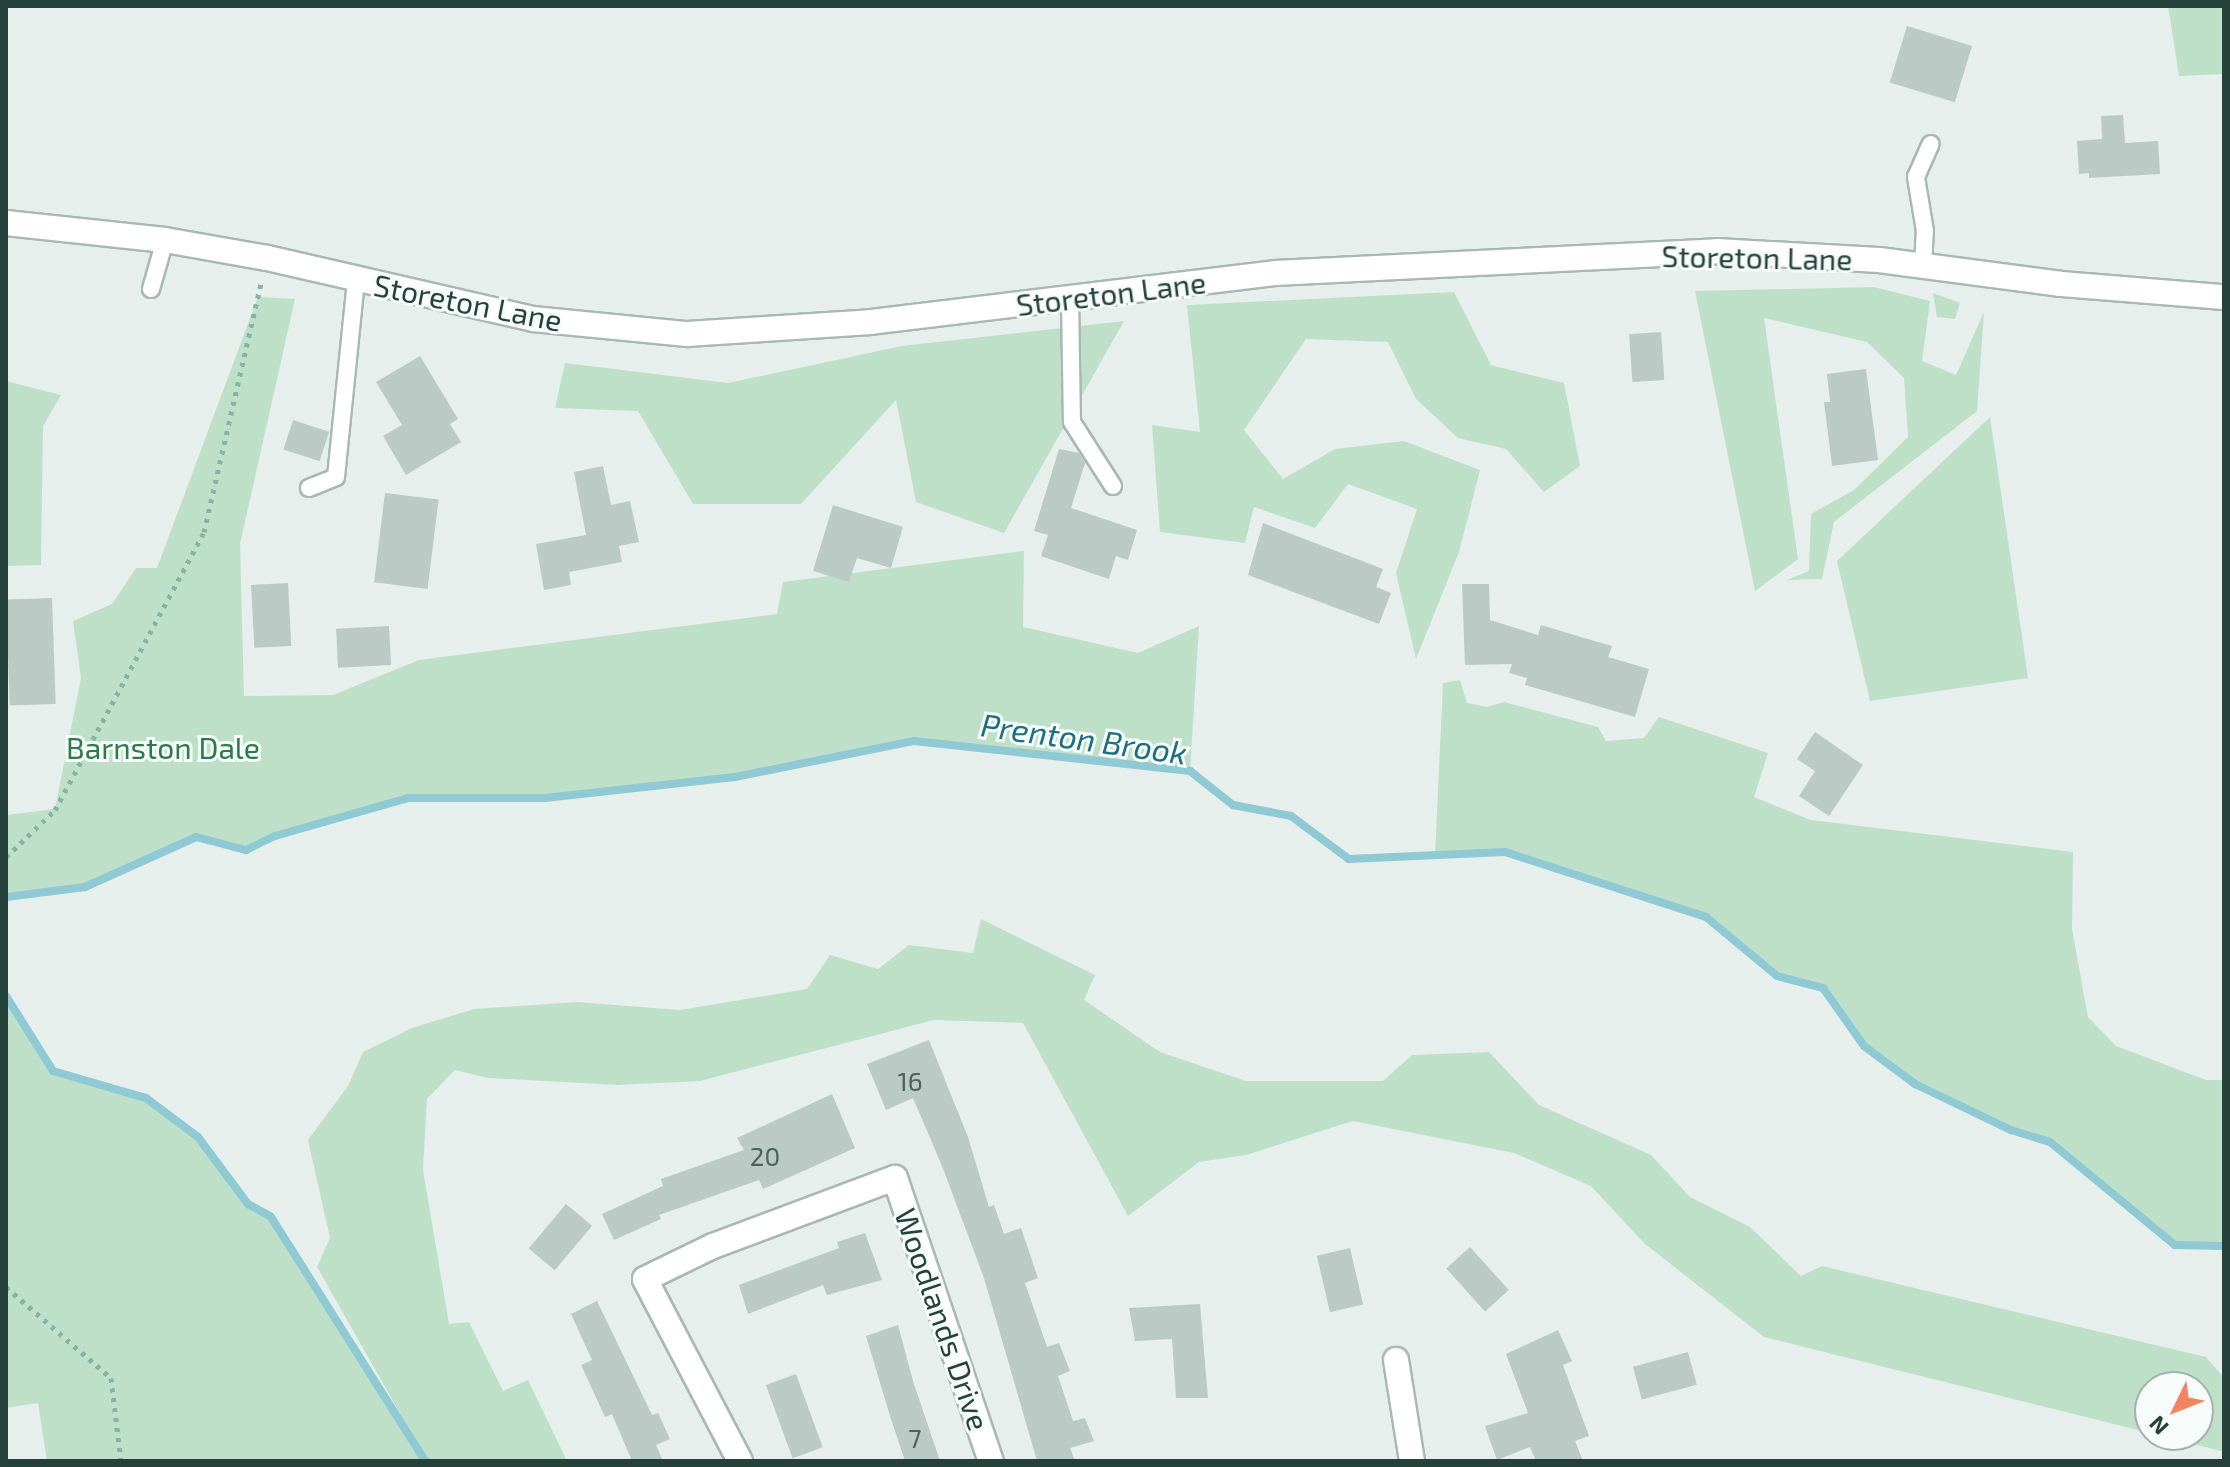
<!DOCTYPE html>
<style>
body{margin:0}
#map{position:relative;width:2230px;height:1467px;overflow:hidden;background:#e6efeb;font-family:"Exo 2",sans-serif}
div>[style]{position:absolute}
.green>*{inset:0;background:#bfe0c8}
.stream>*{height:8px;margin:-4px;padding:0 4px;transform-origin:4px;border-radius:4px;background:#8ec9d4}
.building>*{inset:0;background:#bbcac4;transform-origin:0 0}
.path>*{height:5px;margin-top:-2.5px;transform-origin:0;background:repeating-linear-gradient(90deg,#86b3a5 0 4px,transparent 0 10px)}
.roads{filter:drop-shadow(2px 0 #a8b8b2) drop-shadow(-2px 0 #a8b8b2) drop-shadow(0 2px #a8b8b2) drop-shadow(0 -2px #a8b8b2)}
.service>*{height:16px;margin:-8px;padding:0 8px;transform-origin:8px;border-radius:8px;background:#fff}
.minor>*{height:24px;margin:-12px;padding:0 12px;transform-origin:12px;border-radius:12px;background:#fff}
.tertiary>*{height:24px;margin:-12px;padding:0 12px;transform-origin:12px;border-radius:12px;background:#fff}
span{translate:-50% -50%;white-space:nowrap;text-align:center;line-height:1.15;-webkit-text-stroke:6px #f7fbf9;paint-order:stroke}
.number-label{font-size:26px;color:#4a645c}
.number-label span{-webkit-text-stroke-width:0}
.street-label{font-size:30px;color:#24423a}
.park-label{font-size:30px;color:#2d7a4b}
.water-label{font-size:32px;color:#1c6f80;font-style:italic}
.frame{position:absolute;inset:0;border:8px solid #24423a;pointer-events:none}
.north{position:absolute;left:2134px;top:1371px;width:80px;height:80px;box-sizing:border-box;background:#f7fbf9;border:2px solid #a3b1ad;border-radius:50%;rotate:227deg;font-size:22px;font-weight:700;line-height:32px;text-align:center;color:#24423a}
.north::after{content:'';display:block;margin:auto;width:28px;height:36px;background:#f4845f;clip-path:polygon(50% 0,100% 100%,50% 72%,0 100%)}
</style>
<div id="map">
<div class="green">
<div style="clip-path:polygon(2168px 6px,2224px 6px,2224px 74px,2179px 76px)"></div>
<div style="clip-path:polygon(1874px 287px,1930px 301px,1922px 361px,1956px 375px,1984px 312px,1977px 411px,1834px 522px,1822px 579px,1787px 580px,1809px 571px,1811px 514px,1854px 490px,1908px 437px,1904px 378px,1867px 342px,1764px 318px,1798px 559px,1755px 591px,1695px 291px)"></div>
<div style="clip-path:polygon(1454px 292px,1491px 365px,1564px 383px,1580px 466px,1544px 492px,1506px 449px,1458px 438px,1416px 399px,1388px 342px,1306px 339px,1244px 430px,1283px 479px,1335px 449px,1404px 441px,1480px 470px,1459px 552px,1416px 659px,1396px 573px,1417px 509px,1348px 484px,1315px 528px,1254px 507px,1245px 543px,1160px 532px,1152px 425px,1200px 432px,1187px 305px)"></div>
<div style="clip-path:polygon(1933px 293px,1960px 303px,1955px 319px,1937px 317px)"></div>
<div style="clip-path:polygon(258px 297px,295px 299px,240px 544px,244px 696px,333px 695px,419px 660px,777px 614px,783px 582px,1024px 551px,1023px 627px,1138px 653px,1199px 626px,1190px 771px,914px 741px,735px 777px,545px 798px,408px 798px,275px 836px,246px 850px,196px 837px,85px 887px,6px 897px,6px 815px,55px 809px,81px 678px,73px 621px,112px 604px,136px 568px,157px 568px)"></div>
<div style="clip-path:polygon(1124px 321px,1004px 533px,916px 502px,896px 400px,801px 504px,693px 504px,638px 411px,555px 408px,565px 363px,728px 383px,902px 346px)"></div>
<div style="clip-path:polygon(6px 381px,61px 395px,43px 426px,41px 565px,6px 566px)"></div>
<div style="clip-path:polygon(1990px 417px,2028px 678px,1870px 701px,1837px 561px)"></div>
<div style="clip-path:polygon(1460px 680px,1467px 703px,1487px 707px,1504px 702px,1598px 727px,1606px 741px,1644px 738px,1659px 717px,1768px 753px,1754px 797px,1811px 820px,2073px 852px,2072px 929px,2088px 1017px,2116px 1046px,2206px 1080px,2224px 1080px,2224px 1246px,2175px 1245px,2050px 1142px,2011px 1130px,1915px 1084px,1864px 1046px,1823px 988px,1777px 976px,1706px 917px,1505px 852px,1435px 855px,1443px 683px)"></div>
<div style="clip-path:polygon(981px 919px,1095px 975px,1084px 1000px,1160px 1052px,1246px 1081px,1383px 1081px,1412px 1055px,1489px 1052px,1539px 1105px,1651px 1155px,1690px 1197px,1750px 1227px,1801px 1276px,1822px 1266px,2206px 1357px,2224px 1378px,2224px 1452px,2160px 1435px,2198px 1435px,2198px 1387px,2150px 1387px,2150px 1433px,1764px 1337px,1645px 1244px,1591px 1186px,1514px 1153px,1353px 1121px,1246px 1155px,1199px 1162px,1128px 1216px,1023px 1023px,934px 1020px,700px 1081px,618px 1085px,488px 1078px,455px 1070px,427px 1099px,423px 1170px,449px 1324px,469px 1322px,503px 1391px,528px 1380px,567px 1461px,427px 1461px,317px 1267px,330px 1238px,308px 1140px,348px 1086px,363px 1052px,412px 1028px,474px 1009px,577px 1002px,680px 1010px,807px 989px,830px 955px,878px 969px,909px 945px,973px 953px)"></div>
<div style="clip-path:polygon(6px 996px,53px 1071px,146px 1098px,198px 1137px,248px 1203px,271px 1217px,425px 1461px,47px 1461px,38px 1403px,6px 1408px)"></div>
</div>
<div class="stream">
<div style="left:6px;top:897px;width:80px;rotate:-7.2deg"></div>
<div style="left:85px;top:887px;width:122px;rotate:-24.2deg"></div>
<div style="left:196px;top:837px;width:52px;rotate:14.6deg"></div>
<div style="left:246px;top:850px;width:32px;rotate:-26deg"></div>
<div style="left:275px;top:836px;width:138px;rotate:-15.9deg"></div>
<div style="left:408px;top:798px;width:137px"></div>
<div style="left:545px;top:798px;width:191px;rotate:-6.3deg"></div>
<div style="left:735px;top:777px;width:183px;rotate:-11.4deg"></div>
<div style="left:914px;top:741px;width:278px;rotate:6.2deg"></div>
<div style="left:1190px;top:771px;width:55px;rotate:38.3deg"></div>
<div style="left:1233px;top:805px;width:59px;rotate:10.7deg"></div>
<div style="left:1291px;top:816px;width:72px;rotate:36.6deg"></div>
<div style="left:1349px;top:859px;width:156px;rotate:-2.6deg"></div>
<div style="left:1505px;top:852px;width:211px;rotate:17.9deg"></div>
<div style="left:1706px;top:917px;width:92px;rotate:39.7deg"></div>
<div style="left:1777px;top:976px;width:48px;rotate:14.6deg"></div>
<div style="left:1823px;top:988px;width:71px;rotate:54.7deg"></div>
<div style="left:1864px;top:1046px;width:64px;rotate:36.7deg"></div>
<div style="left:1915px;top:1084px;width:106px;rotate:25.6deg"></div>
<div style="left:2011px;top:1130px;width:41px;rotate:17.1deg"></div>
<div style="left:2050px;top:1142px;width:162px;rotate:39.5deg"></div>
<div style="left:2175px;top:1245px;width:49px;rotate:1.2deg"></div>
<div style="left:6px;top:996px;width:89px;rotate:57.9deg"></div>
<div style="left:53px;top:1071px;width:97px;rotate:16.2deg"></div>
<div style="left:146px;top:1098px;width:65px;rotate:36.9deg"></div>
<div style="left:198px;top:1137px;width:84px;rotate:53.3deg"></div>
<div style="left:248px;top:1204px;width:26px;rotate:29deg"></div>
<div style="left:271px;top:1217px;width:289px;rotate:57.7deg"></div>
</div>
<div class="building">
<div style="left:1907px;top:26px;width:68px;height:59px;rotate:17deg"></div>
<div style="clip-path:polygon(2123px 115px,2125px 143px,2158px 141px,2160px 174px,2089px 178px,2089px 173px,2079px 174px,2077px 141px,2102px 139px,2101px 116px)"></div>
<div style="left:1661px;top:332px;width:48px;height:32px;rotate:86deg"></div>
<div style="clip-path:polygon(420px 356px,458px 419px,450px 424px,461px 442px,406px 475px,383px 436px,402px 425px,376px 382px)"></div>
<div style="clip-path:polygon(1866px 369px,1878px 460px,1832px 466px,1824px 402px,1830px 402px,1827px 374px)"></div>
<div style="left:293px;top:420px;width:38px;height:31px;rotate:18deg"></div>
<div style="clip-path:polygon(1059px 449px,1079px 453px,1085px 463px,1071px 508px,1137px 530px,1128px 560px,1116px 556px,1109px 579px,1041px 556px,1048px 535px,1034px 531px)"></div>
<div style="clip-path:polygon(603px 466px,611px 505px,630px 501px,639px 542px,619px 546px,622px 562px,569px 572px,571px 585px,544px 590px,536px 544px,586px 535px,574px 472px)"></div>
<div style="left:385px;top:493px;width:54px;height:90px;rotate:7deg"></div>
<div style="clip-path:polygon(833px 505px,903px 527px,891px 568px,857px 558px,849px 582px,813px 571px)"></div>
<div style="clip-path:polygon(1263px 523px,1383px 569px,1376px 587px,1391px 593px,1379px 624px,1248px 575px)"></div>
<div style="left:288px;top:583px;width:63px;height:37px;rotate:87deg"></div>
<div style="clip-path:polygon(1462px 584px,1489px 584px,1490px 620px,1538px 635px,1541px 625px,1591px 640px,1612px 646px,1608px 657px,1649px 669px,1635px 717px,1525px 685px,1527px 678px,1509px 673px,1512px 664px,1465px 665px)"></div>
<div style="left:52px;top:598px;width:106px;height:46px;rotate:88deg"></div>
<div style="left:389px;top:626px;width:39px;height:53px;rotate:87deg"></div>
<div style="clip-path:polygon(1815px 732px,1863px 765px,1829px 816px,1799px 796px,1815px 771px,1797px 759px)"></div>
<div style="clip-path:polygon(929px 1040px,968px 1137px,989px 1207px,994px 1205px,1004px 1234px,1021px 1228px,1038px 1278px,1025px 1283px,1047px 1347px,1059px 1343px,1070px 1371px,1058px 1376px,1073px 1421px,1085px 1418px,1094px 1441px,1070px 1448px,1075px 1461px,1037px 1461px,984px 1278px,942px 1166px,913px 1098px,886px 1110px,867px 1064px)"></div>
<div style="clip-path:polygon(832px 1094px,855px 1148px,763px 1189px,759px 1180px,659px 1215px,661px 1219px,614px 1240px,602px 1214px,663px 1186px,661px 1179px,744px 1150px,737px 1138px)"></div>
<div style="left:566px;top:1204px;width:34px;height:58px;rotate:40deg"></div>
<div style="clip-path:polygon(865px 1233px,882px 1280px,827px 1295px,823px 1285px,748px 1314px,739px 1285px,839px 1248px,837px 1242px)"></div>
<div style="left:1470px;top:1247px;width:58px;height:32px;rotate:48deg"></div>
<div style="left:1350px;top:1248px;width:58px;height:34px;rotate:77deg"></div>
<div style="clip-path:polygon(597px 1301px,652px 1415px,658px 1413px,670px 1439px,656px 1445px,663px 1461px,632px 1461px,612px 1414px,605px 1417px,581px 1365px,592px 1360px,571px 1314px)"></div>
<div style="clip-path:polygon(1200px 1304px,1208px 1398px,1176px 1398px,1172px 1339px,1135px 1341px,1129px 1308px)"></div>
<div style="clip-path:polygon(898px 1325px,913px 1381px,940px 1461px,905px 1461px,890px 1416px,866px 1336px)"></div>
<div style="clip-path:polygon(1558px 1330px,1572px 1361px,1563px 1365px,1589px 1436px,1575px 1441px,1583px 1461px,1536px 1461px,1530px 1447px,1497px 1460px,1485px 1426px,1528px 1413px,1506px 1354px)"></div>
<div style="left:1688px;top:1352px;width:34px;height:57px;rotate:75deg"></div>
<div style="left:796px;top:1374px;width:78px;height:32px;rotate:70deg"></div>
</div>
<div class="path">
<div style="left:6px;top:857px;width:68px;rotate:-43.8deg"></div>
<div style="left:55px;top:810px;width:315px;rotate:-61.8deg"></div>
<div style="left:204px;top:532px;width:255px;rotate:-77.1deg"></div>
<div style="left:6px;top:1287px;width:139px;rotate:40.9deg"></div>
<div style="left:111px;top:1378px;width:84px;rotate:83.1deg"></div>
</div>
<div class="roads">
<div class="service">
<div style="left:1923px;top:266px;width:35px;rotate:-87deg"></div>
<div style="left:1925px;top:231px;width:55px;rotate:-99.5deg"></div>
<div style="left:1916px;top:177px;width:36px;rotate:-66deg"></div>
<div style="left:151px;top:289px;width:51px;rotate:-74.1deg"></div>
<div style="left:1070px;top:298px;width:124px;rotate:89.1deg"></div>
<div style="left:1072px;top:422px;width:76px;rotate:57.4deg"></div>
<div style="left:309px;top:488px;width:29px;rotate:-22deg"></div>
<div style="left:336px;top:477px;width:198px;rotate:-84.2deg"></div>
</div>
<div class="minor">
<div style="left:1396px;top:1360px;width:102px;rotate:81deg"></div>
<div style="left:740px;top:1461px;width:205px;rotate:-117.6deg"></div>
<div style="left:645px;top:1279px;width:76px;rotate:-25.9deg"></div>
<div style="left:713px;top:1246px;width:194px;rotate:-20.5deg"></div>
<div style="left:895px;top:1178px;width:299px;rotate:71.3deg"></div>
</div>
<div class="tertiary">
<div style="left:6px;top:223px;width:160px;rotate:6.1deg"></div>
<div style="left:165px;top:240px;width:104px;rotate:10deg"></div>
<div style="left:267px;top:258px;width:273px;rotate:12.9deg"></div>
<div style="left:533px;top:319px;width:155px;rotate:5.6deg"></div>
<div style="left:687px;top:334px;width:184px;rotate:-3.7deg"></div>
<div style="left:871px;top:322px;width:407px;rotate:-6.9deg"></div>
<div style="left:1275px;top:273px;width:443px;rotate:-2.8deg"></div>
<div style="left:1717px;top:251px;width:162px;rotate:3.2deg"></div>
<div style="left:1879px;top:260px;width:184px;rotate:7.5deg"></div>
<div style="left:2061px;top:284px;width:164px;rotate:4.6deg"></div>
</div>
</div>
<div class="number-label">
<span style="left:910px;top:1081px">16</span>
<span style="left:765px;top:1156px">20</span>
<span style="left:915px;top:1438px">7</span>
</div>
<div class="street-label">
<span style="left:1757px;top:257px;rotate:1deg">Storeton Lane</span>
<span style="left:1111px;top:293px;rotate:-7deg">Storeton Lane</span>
<span style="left:468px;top:302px;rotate:11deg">Storeton Lane</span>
<span style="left:943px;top:1319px;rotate:71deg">Woodlands Drive</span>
</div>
<div class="park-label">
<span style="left:163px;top:747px">Barnston Dale</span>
</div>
<div class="water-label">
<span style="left:1084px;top:738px;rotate:8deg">Prenton Brook</span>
</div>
<div class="frame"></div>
<div class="north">N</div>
</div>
